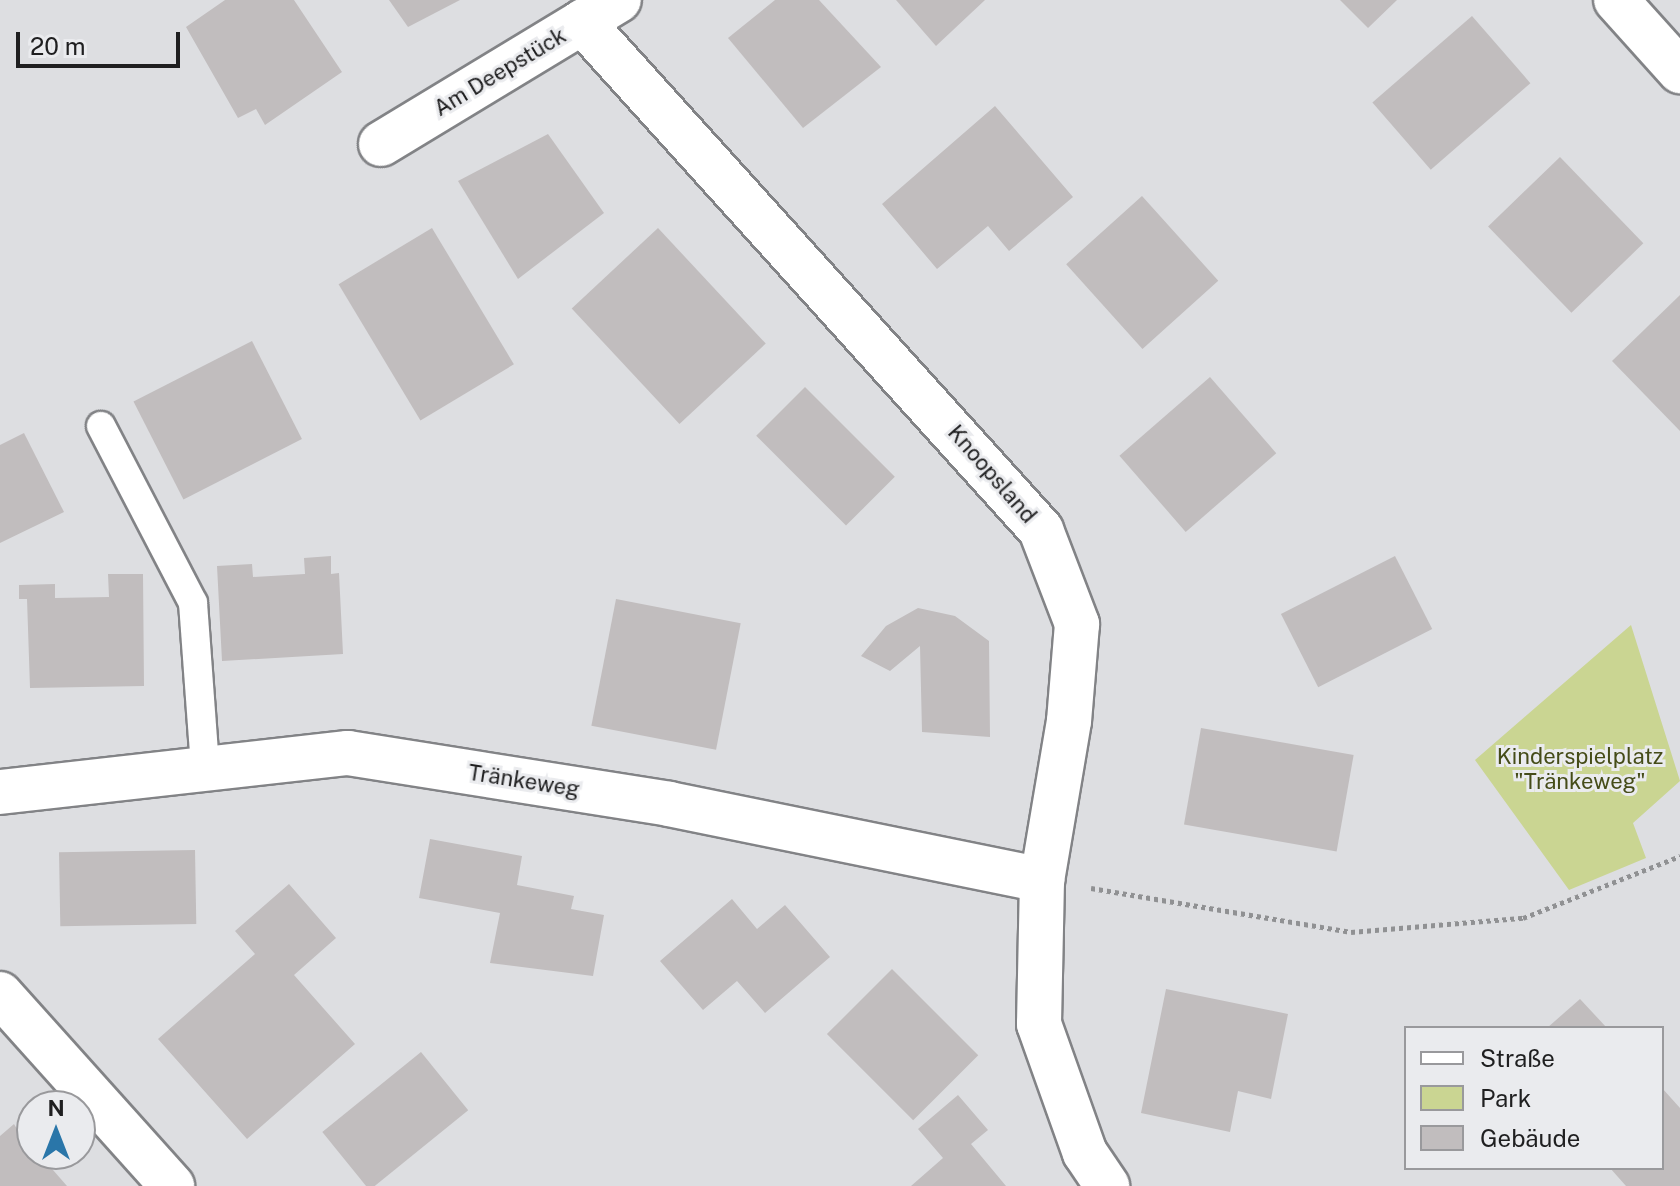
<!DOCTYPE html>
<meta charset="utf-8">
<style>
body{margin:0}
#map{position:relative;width:1680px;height:1186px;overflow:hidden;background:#dddee1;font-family:"Public Sans",sans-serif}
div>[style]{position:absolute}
.green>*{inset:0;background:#cad592}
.building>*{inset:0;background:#c1bdbe;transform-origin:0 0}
.path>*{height:5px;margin-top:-2.5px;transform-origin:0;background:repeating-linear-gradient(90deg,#909193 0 4px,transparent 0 8px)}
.roads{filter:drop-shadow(2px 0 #828386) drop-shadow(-2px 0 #828386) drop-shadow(0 2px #828386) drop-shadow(0 -2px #828386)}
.lane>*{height:28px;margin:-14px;padding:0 14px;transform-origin:14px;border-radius:14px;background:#fff}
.street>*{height:44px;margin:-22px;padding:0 22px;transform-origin:22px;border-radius:22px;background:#fff}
span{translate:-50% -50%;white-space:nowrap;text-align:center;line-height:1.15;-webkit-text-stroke:6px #eaebee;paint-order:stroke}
.street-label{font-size:22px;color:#1f1f20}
.park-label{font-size:22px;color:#454c18}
.legend{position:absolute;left:1404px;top:1026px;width:260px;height:144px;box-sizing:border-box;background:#eaebee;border:2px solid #99999c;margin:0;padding:10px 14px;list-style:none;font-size:24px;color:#1f1f20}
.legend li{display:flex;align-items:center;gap:16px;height:40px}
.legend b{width:40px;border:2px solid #99999c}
.north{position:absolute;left:16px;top:1090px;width:80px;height:80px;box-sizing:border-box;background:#eaebee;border:2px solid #99999c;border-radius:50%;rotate:0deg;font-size:22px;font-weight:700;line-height:32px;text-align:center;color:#1f1f20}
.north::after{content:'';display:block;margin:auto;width:28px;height:36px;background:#2a76a9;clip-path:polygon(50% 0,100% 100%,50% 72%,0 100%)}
.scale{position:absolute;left:16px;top:32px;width:164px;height:36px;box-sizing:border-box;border:4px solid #1f1f20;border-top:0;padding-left:10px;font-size:24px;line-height:28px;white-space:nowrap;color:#1f1f20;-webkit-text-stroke:6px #eaebee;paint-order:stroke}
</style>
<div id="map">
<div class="green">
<div style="clip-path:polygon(1631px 625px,1680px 781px,1633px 823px,1646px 858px,1569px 890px,1475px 760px)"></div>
</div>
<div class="building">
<div style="clip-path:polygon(225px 0,294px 0,342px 72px,265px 125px,256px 109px,238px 118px,186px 27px)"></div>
<div style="clip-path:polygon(389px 0,460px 0,408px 27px)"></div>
<div style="clip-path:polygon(775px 0,819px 0,881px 67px,803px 128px,728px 38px)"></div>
<div style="clip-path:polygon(896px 0,985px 0,936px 46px)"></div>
<div style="clip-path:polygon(1340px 0,1397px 0,1368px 28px)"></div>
<div style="left:1472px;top:16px;width:89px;height:132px;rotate:49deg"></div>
<div style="clip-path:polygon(995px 106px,1073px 197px,1009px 251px,988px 226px,937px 269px,882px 204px)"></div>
<div style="clip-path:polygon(548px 134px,604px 213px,518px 279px,458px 181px)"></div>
<div style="left:1560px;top:157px;width:120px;height:100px;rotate:46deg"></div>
<div style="left:1142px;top:196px;width:114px;height:102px;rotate:48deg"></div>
<div style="left:432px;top:228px;width:159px;height:109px;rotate:59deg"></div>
<div style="left:658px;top:228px;width:158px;height:118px;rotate:47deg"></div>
<div style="clip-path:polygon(1680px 295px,1680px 431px,1612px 361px)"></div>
<div style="left:252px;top:341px;width:110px;height:133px;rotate:63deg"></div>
<div style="left:1210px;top:377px;width:101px;height:120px;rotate:49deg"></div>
<div style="left:805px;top:387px;width:127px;height:69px;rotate:45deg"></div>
<div style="clip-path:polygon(24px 433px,64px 512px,0 543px,0 445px)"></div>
<div style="clip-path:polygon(331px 556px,331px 574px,339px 573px,343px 654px,222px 661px,217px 566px,252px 564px,253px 577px,305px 574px,304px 558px)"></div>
<div style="left:1395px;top:556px;width:82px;height:128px;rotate:63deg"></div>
<div style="clip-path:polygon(108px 574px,143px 574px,144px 686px,30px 688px,27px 599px,19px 599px,19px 585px,55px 584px,55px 598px,109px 597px)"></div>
<div style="left:616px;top:599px;width:127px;height:129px;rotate:11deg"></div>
<div style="clip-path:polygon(918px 608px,955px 616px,989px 641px,990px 737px,922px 732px,920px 646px,890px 671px,861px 656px,886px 626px)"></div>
<div style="left:1201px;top:728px;width:155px;height:98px;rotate:10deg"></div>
<div style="clip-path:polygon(430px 839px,522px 856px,517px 885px,574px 896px,571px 909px,604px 915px,593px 976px,490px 963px,500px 913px,419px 898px)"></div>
<div style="left:195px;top:850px;width:74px;height:136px;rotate:89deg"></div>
<div style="clip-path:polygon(289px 884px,336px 938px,294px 975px,355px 1044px,247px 1139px,158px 1039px,255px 954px,235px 931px)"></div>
<div style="clip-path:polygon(732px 899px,757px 929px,785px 905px,830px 957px,765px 1013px,737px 981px,703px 1010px,660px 961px)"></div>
<div style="left:892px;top:969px;width:122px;height:92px;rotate:45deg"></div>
<div style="clip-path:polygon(1166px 989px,1288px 1014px,1271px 1099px,1238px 1091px,1230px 1132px,1141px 1113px)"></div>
<div style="clip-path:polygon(1580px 999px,1607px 1028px,1547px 1028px)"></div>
<div style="left:421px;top:1052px;width:75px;height:127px;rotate:51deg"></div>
<div style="clip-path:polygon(1662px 1088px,1680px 1108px,1680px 1186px,1626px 1186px,1610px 1168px,1662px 1168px)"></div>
<div style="clip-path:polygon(958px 1095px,988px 1130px,971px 1144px,1006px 1186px,911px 1186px,943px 1158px,918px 1129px)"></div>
<div style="clip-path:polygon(14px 1124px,32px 1154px,39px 1154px,67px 1186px,0 1186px,0 1136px)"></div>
</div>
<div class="path">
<div style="left:1091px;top:888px;width:264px;rotate:9.6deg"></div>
<div style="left:1351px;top:932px;width:173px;rotate:-4.7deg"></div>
<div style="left:1523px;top:918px;width:169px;rotate:-21.5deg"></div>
</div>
<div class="roads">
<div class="lane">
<div style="left:101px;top:426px;width:199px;rotate:62.5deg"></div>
<div style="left:193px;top:603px;width:162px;rotate:85.8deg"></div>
</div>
<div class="street">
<div style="left:1616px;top:0;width:96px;rotate:48deg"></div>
<div style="left:582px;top:22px;width:685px;rotate:47.9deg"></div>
<div style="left:1041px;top:530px;width:101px;rotate:69deg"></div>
<div style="left:1077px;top:624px;width:97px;rotate:94.7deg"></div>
<div style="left:1069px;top:721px;width:161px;rotate:99.6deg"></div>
<div style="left:1042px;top:880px;width:144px;rotate:91.2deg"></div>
<div style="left:1039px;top:1024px;width:137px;rotate:70.4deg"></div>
<div style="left:1085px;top:1153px;width:40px;rotate:56deg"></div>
<div style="left:381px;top:144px;width:278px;rotate:-31.2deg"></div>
<div style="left:0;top:792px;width:350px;rotate:-6.4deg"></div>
<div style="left:348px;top:753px;width:325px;rotate:9deg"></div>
<div style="left:669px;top:804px;width:381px;rotate:11.5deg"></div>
<div style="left:0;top:994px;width:258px;rotate:48.1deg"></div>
</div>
</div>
<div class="street-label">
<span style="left:500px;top:72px;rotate:-31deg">Am Deepstück</span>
<span style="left:992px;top:474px;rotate:49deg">Knoopsland</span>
<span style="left:524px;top:781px;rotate:9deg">Tränkeweg</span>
</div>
<div class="park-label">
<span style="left:1580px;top:769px">Kinderspielplatz<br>"Tränkeweg"</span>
</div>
<ul class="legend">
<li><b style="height:10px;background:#fff"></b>Straße</li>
<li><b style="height:22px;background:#cad592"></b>Park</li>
<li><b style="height:22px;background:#c1bdbe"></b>Gebäude</li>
</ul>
<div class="north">N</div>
<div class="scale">20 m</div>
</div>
